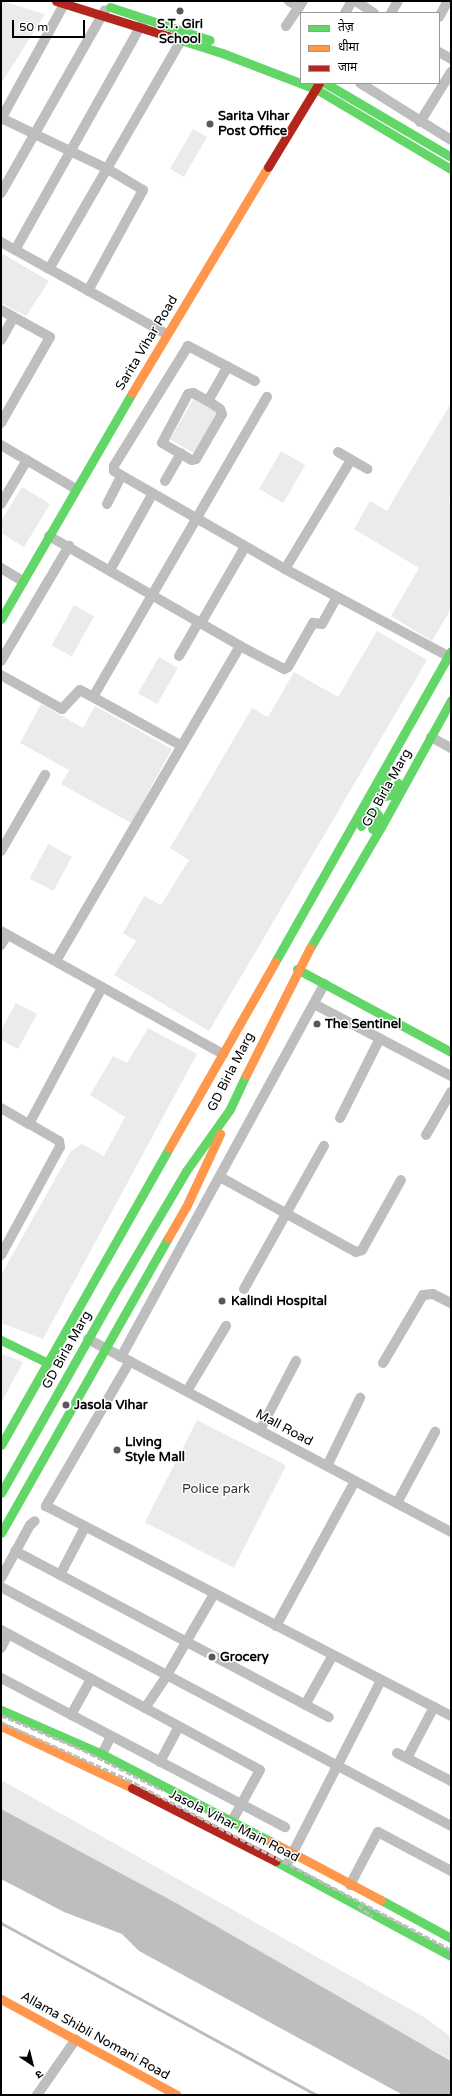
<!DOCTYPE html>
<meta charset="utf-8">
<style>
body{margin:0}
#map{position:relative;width:452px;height:2096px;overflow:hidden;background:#fff;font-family:"Varela Round","Noto Sans Devanagari",sans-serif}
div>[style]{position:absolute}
.green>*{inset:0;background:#ebebeb;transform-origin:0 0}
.water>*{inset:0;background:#bebebe}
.stream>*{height:3px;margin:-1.5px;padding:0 1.5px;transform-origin:1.5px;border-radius:1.5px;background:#bebebe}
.street>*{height:10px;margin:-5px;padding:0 5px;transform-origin:5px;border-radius:5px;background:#bebebe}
.fast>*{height:9px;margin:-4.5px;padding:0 4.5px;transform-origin:4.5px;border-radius:4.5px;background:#63d668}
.slow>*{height:9px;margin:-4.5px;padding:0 4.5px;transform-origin:4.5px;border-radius:4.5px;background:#ff974d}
.jam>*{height:9px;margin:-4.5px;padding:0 4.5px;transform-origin:4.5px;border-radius:4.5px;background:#b3261e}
.rail>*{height:3px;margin-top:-1.5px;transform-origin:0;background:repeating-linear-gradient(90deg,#bebebe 0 6px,transparent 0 8px)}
.dots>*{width:11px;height:11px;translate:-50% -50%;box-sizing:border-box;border:2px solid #fff;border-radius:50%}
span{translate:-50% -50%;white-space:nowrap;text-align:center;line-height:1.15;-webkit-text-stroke:3px #fff;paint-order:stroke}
.poi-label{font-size:13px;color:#000;font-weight:700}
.left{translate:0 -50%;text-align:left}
.street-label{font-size:13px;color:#000}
.park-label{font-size:13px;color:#323232}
.frame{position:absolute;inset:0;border:2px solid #000;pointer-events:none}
.legend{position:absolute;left:300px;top:12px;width:140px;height:72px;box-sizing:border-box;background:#fff;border:1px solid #999;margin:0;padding:5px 7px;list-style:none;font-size:12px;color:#000}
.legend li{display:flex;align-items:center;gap:8px;height:20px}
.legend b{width:20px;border:1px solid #999}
.north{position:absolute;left:12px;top:2044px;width:40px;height:40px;-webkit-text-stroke:3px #fff;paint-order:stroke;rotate:145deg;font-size:11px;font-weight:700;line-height:16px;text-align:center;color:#000}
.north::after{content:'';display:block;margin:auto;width:14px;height:18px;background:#000;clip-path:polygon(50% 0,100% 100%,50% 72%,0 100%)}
.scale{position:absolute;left:12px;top:20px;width:73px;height:18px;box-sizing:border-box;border:2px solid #000;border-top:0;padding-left:5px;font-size:12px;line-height:14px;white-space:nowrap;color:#000;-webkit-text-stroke:3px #fff;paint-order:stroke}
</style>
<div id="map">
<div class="green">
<div style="clip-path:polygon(1px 1px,45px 14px,1px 84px)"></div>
<div style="left:193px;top:129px;width:16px;height:46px;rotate:30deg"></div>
<div style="clip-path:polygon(1px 253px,49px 281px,26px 316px,1px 303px)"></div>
<div style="left:194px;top:398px;width:28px;height:48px;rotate:30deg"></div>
<div style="clip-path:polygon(451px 403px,451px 496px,449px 500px,451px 501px,451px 609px,432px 641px,391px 616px,419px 568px,354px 529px,370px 501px,387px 511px)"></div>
<div style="left:281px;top:451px;width:28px;height:44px;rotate:30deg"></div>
<div style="clip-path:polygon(22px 487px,50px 504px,24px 547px,1px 533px,1px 521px)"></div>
<div style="left:74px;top:605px;width:23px;height:46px;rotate:29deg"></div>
<div style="clip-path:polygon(377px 631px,427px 660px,209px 1031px,114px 975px,136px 941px,123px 933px,144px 896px,161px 905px,189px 860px,170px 848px,252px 708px,268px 717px,294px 672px,338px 697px)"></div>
<div style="left:159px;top:657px;width:22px;height:42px;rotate:30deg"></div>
<div style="clip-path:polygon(41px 704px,83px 728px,95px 706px,172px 749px,131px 823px,61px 784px,69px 770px,20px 743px)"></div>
<div style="left:48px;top:844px;width:27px;height:39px;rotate:28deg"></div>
<div style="clip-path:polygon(16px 1003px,37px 1014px,18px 1049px,1px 1040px,1px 1030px)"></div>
<div style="clip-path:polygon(148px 1028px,197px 1054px,43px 1339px,1px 1323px,1px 1275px,71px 1151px,82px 1144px,104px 1156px,125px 1117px,90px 1095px,113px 1056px,127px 1063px)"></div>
<div style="clip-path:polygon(1px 1353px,23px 1362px,1px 1403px)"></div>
<div style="left:197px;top:1420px;width:100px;height:115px;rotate:27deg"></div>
<div style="clip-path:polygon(1px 1780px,424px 2017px,451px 2037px,451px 2060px,1px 1815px)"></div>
</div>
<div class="water">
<div style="clip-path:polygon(1px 1809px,176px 1903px,451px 2061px,451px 2095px,403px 2095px,139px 1951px,122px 1934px,64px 1912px,1px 1879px)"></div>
</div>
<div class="stream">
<div style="left:1px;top:1923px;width:359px;rotate:28.6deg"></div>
</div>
<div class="street">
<div style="left:289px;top:1px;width:12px;rotate:31deg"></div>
<div style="left:356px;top:1px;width:22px;rotate:34deg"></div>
<div style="left:345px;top:13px;width:14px;rotate:-60deg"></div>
<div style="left:391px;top:13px;width:14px;rotate:-60deg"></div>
<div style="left:439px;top:17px;width:18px;rotate:-61deg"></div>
<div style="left:286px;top:26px;width:30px;rotate:-56deg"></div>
<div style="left:439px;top:52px;width:14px;rotate:30deg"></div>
<div style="left:360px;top:83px;width:107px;rotate:32.1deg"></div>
<div style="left:1px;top:118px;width:116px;rotate:25.5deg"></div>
<div style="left:106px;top:168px;width:43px;rotate:30.7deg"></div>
<div style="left:143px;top:190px;width:115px;rotate:118.6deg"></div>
<div style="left:1px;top:119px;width:135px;rotate:-61.2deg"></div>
<div style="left:420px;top:122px;width:59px;rotate:-58.2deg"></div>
<div style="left:1px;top:193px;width:210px;rotate:-60.4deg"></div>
<div style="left:1px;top:242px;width:189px;rotate:29.1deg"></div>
<div style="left:15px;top:250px;width:261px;rotate:-60.7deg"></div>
<div style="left:49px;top:269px;width:270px;rotate:-60deg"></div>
<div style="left:1px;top:310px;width:56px;rotate:28.9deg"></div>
<div style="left:50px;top:337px;width:99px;rotate:119.7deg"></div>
<div style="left:1px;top:340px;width:26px;rotate:-61deg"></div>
<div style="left:255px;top:381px;width:76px;rotate:-152.4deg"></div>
<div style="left:188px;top:346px;width:141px;rotate:121.7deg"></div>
<div style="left:114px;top:466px;width:5px;rotate:90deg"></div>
<div style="left:114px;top:471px;width:197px;rotate:29.8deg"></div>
<div style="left:285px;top:569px;width:185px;rotate:28.1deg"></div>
<div style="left:208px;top:401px;width:17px;rotate:-152deg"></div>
<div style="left:193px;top:393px;width:5px;rotate:169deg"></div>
<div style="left:188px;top:394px;width:55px;rotate:118deg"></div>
<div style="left:162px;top:443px;width:34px;rotate:30deg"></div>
<div style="left:192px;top:460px;width:4px;rotate:-14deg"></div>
<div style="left:196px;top:459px;width:52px;rotate:-60deg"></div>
<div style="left:222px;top:414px;width:5px;rotate:-112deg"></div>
<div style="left:220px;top:409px;width:14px;rotate:-146deg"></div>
<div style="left:208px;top:401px;width:40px;rotate:-60.3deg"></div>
<div style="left:1px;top:445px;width:87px;rotate:30.4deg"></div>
<div style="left:338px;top:452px;width:34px;rotate:30deg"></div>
<div style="left:165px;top:481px;width:32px;rotate:-60deg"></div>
<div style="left:1px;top:504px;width:51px;rotate:-59.4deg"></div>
<div style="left:107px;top:504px;width:30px;rotate:-63deg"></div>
<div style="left:49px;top:536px;width:220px;rotate:29.9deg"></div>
<div style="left:240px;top:646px;width:50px;rotate:27.6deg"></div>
<div style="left:284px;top:669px;width:4px;rotate:-27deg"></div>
<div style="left:288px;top:667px;width:51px;rotate:-60.4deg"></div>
<div style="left:313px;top:623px;width:9px;rotate:6deg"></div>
<div style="left:322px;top:624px;width:31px;rotate:-61deg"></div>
<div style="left:1px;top:568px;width:26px;rotate:31deg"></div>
<div style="left:285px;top:569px;width:127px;rotate:-58.8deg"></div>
<div style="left:110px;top:570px;width:86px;rotate:-60.8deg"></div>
<div style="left:201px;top:623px;width:88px;rotate:-59.9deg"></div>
<div style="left:179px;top:656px;width:39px;rotate:-60deg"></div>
<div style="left:1px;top:661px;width:134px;rotate:-59.4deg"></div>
<div style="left:1px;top:675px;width:70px;rotate:29.1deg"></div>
<div style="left:62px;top:709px;width:26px;rotate:-47deg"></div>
<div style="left:80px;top:690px;width:116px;rotate:28.8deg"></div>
<div style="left:93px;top:697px;width:347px;rotate:-59.9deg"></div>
<div style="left:431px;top:737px;width:23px;rotate:29deg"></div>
<div style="left:1px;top:851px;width:88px;rotate:-59.9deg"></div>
<div style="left:1px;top:931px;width:254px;rotate:29deg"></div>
<div style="left:1px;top:945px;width:12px;rotate:-59deg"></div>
<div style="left:56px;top:961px;width:365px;rotate:-59.7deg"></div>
<div style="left:314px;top:1004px;width:155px;rotate:27.7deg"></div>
<div style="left:1px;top:1108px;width:32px;rotate:30deg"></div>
<div style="left:340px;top:1118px;width:89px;rotate:-63.4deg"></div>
<div style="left:426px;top:1135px;width:50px;rotate:-59.8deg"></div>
<div style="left:220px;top:1177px;width:155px;rotate:28.9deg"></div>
<div style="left:356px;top:1252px;width:6px;rotate:-18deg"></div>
<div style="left:362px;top:1250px;width:80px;rotate:-60.9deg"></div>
<div style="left:1px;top:1255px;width:123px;rotate:-61.4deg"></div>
<div style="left:60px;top:1147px;width:6px;rotate:-99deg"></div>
<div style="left:59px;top:1141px;width:34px;rotate:-150deg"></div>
<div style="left:29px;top:1124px;width:155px;rotate:-61.9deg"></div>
<div style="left:244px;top:1289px;width:164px;rotate:-60.8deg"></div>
<div style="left:88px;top:1339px;width:411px;rotate:28deg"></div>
<div style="left:121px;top:1357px;width:425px;rotate:-61.4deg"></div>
<div style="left:130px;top:1361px;width:168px;rotate:120.1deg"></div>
<div style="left:46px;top:1506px;width:456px;rotate:27.4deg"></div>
<div style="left:383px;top:1363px;width:79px;rotate:-59.5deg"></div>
<div style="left:423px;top:1295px;width:10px;rotate:-6deg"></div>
<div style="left:433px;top:1294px;width:20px;rotate:27deg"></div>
<div style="left:187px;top:1391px;width:76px;rotate:-59deg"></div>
<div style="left:260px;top:1430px;width:78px;rotate:-62.4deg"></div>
<div style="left:327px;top:1466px;width:76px;rotate:-64.1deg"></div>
<div style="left:397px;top:1503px;width:81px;rotate:-61.8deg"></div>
<div style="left:15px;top:1551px;width:355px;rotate:27.9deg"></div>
<div style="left:60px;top:1575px;width:54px;rotate:-62.5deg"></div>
<div style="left:1px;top:1578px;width:60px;rotate:-61.3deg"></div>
<div style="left:30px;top:1525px;width:6px;rotate:-39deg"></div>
<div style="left:1px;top:1587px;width:510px;rotate:27.97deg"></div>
<div style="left:276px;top:1626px;width:165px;rotate:-61.4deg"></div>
<div style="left:1px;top:1630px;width:294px;rotate:28.4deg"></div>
<div style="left:260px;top:1770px;width:58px;rotate:118.8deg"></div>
<div style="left:1px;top:1648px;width:16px;rotate:-63deg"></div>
<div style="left:1px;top:1678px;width:321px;rotate:27.7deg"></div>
<div style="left:305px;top:1705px;width:57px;rotate:-60.8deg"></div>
<div style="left:145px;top:1708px;width:40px;rotate:-56deg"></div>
<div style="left:167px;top:1675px;width:94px;rotate:-59.9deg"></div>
<div style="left:71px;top:1715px;width:41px;rotate:-60.9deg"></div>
<div style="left:397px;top:1753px;width:61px;rotate:27.4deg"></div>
<div style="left:102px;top:1754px;width:20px;rotate:-63deg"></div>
<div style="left:407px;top:1758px;width:58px;rotate:-62.1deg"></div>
<div style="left:160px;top:1762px;width:40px;rotate:-62deg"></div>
<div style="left:286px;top:1866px;width:209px;rotate:-62.9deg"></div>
<div style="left:350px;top:1885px;width:60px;rotate:-62.2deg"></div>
<div style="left:378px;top:1832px;width:83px;rotate:28.1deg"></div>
<div style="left:37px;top:2095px;width:68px;rotate:-55.1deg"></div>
</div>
<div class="fast">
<div style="left:110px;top:7px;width:105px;rotate:18.3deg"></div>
<div style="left:168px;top:36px;width:57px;rotate:17.5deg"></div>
<div style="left:222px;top:53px;width:101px;rotate:21deg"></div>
<div style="left:316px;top:89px;width:157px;rotate:30.7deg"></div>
<div style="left:325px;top:83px;width:146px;rotate:30.4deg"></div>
<div style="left:1px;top:619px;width:261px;rotate:-59.9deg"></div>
<div style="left:387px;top:777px;width:15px;rotate:118deg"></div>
<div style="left:380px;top:790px;width:7px;rotate:56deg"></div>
<div style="left:384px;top:796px;width:7px;rotate:-8deg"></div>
<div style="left:391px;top:795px;width:14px;rotate:-60deg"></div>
<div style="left:361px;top:826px;width:16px;rotate:-60deg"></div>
<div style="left:369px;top:812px;width:6px;rotate:-9deg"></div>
<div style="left:375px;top:811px;width:5px;rotate:53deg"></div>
<div style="left:378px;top:815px;width:15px;rotate:113deg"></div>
<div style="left:310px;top:948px;width:140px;rotate:-59.6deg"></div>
<div style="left:381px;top:827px;width:145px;rotate:-61.1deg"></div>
<div style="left:275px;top:962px;width:357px;rotate:-60.5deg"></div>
<div style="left:297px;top:969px;width:175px;rotate:28.3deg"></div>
<div style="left:1px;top:1340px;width:50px;rotate:26.1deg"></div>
<div style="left:1px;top:1445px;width:341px;rotate:-60.5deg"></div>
<div style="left:1px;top:1493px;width:227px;rotate:-60.5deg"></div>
<div style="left:113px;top:1295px;width:144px;rotate:-59.5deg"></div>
<div style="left:186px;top:1171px;width:76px;rotate:-54.6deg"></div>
<div style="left:230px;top:1109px;width:38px;rotate:-65deg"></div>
<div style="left:1px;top:1533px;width:339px;rotate:-60.5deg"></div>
<div style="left:1px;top:1710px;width:110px;rotate:23.5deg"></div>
<div style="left:102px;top:1754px;width:189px;rotate:27.4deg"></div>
<div style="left:275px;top:1861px;width:200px;rotate:28.4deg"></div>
<div style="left:381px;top:1900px;width:80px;rotate:28.5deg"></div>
</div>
<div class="slow">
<div style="left:132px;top:393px;width:264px;rotate:-59deg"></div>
<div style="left:246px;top:1075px;width:142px;rotate:-63.3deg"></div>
<div style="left:169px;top:1148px;width:214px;rotate:-60.3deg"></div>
<div style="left:168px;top:1238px;width:36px;rotate:-60deg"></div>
<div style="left:186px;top:1207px;width:81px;rotate:-65deg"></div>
<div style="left:1px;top:1726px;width:145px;rotate:25.3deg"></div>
<div style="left:270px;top:1841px;width:126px;rotate:28deg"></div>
<div style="left:1px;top:1999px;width:200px;rotate:28.6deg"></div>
</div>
<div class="jam">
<div style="left:56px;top:1px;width:117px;rotate:17.4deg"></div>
<div style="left:268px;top:167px;width:98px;rotate:-58.7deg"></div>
<div style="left:132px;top:1788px;width:161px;rotate:27deg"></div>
</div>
<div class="rail">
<div style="left:1px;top:1715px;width:89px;rotate:23.1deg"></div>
<div style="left:83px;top:1750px;width:89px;rotate:26.9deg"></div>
<div style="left:1px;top:1722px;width:138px;rotate:24.3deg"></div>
<div style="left:127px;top:1779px;width:366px;rotate:27.8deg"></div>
<div style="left:358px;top:1905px;width:19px;rotate:39deg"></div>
</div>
<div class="dots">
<div style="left:180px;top:11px;background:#595959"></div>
<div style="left:210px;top:124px;background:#595959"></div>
<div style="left:317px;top:1024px;background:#595959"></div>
<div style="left:222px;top:1301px;background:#595959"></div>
<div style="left:66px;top:1405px;background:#595959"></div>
<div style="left:117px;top:1450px;background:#595959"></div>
<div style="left:212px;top:1657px;background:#595959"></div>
</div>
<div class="poi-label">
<span style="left:180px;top:32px">S.T. Giri<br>School</span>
<span class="left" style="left:218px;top:124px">Sarita Vihar<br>Post Office</span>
<span class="left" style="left:325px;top:1024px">The Sentinel</span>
<span class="left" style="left:231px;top:1301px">Kalindi Hospital</span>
<span class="left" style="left:74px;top:1405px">Jasola Vihar</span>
<span class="left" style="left:125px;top:1450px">Living<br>Style Mall</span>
<span class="left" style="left:220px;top:1657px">Grocery</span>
</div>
<div class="street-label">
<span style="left:147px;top:343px;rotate:-59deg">Sarita Vihar Road</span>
<span style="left:387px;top:788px;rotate:-61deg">GD Birla Marg</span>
<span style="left:231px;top:1072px;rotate:-63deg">GD Birla Marg</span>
<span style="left:67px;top:1350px;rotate:-61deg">GD Birla Marg</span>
<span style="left:284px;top:1428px;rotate:28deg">Mall Road</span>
<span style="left:234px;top:1826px;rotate:27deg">Jasola Vihar Main Road</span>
<span style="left:95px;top:2036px;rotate:29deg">Allama Shibli Nomani Road</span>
</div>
<div class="park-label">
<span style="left:216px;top:1489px">Police park</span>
</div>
<div class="frame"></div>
<ul class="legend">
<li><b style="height:5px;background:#63d668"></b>तेज़</li>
<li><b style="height:5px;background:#ff974d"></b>धीमा</li>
<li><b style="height:5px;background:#b3261e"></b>जाम</li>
</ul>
<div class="north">उ</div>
<div class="scale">50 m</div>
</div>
